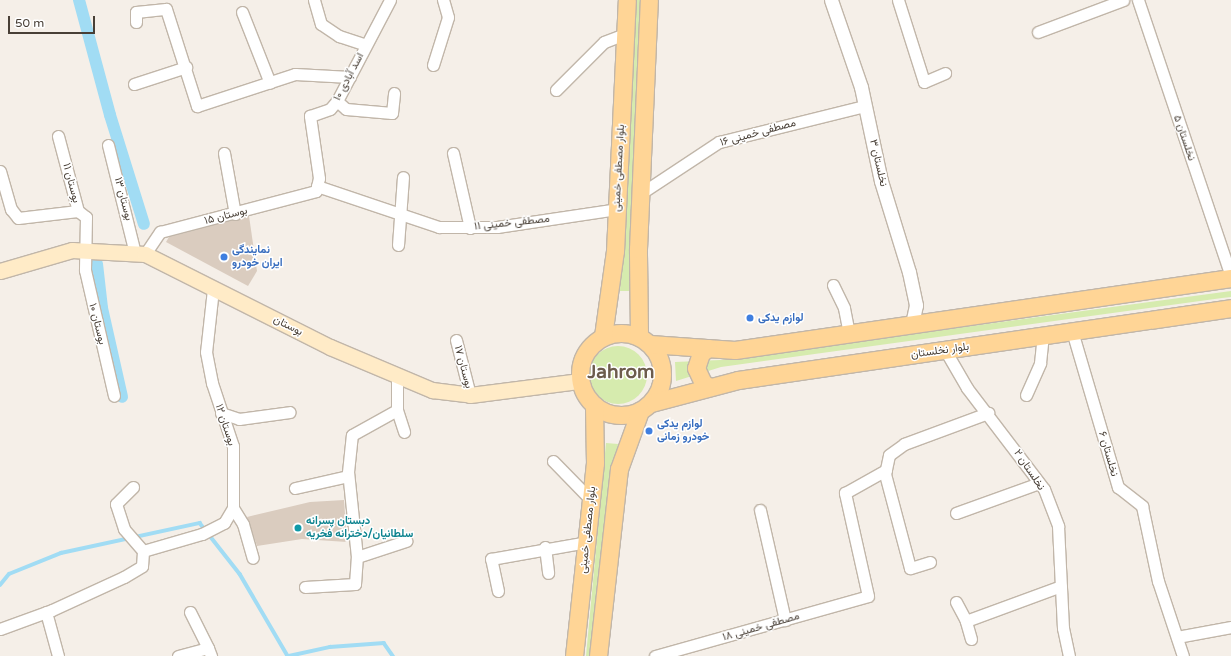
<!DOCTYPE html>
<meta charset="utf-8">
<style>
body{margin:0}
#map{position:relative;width:1231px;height:656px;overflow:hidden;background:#f5efe8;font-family:"Varela Round",Vazirmatn,sans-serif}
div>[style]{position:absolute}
.green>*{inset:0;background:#d6ebae}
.round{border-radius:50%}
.stream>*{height:3.5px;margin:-1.75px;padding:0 1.75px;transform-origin:1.75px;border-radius:1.75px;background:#a1dcf4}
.canal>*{height:12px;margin:-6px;padding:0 6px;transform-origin:6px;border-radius:6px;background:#a1dcf4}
.building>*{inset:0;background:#daccbf}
.roads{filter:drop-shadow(1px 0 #c1b6a9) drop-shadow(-1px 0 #c1b6a9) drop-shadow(0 1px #c1b6a9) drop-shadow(0 -1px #c1b6a9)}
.minor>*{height:11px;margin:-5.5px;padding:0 5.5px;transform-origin:5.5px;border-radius:5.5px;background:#fff}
.tertiary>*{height:13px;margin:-6.5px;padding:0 6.5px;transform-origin:6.5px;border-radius:6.5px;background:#fff}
.secondary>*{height:15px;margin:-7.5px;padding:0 7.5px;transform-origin:7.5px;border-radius:7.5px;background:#ffebc7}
.primary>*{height:17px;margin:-8.5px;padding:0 8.5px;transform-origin:8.5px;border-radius:8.5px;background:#ffd596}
.primary>.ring{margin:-8.5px;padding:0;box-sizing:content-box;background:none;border:17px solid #ffd596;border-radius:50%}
.dots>*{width:11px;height:11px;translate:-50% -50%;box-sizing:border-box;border:2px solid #fff;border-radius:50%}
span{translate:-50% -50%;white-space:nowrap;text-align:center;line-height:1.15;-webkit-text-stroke:3px #fff;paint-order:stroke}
.street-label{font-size:11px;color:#483f36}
.shop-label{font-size:11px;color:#366cbe;font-weight:700}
.left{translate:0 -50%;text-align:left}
.culture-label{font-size:11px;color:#0d838f;font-weight:700}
.town-label{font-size:19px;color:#6c5c4c;font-weight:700}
.scale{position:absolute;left:8px;top:16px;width:87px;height:18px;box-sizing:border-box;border:2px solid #483f36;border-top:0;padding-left:5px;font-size:12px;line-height:14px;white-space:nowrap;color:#483f36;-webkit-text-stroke:3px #fff;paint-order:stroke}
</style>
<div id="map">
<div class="green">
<div style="clip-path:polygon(634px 0,641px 0,629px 291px,620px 291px)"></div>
<div style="clip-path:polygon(1231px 291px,1231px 297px,1222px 298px,721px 367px,676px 381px,675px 362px,720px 360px)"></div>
<div class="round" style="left:589px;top:346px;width:58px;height:58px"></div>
<div style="clip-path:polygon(606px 443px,618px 444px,593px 656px,586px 656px)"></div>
</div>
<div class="stream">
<div style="left:0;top:585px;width:14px;rotate:-51deg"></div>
<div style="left:9px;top:574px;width:56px;rotate:-22deg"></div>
<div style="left:61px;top:553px;width:142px;rotate:-12.2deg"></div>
<div style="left:200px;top:523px;width:65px;rotate:51.9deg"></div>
<div style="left:240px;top:574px;width:95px;rotate:59.7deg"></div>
<div style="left:289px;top:656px;width:42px;rotate:-12.4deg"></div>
<div style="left:330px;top:647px;width:54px;rotate:-4.2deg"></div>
<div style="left:384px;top:643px;width:16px;rotate:55deg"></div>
</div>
<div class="canal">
<div style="left:79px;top:0;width:119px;rotate:74.9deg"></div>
<div style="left:110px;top:115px;width:114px;rotate:72.7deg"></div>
<div style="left:97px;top:264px;width:44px;rotate:83.5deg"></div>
<div style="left:102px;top:308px;width:91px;rotate:77.3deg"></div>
</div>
<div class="building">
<div style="clip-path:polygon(249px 216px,257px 271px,248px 286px,166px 242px,169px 237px)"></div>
<div style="clip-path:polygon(344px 500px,347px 542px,302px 539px,257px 546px,247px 517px,310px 502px)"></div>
</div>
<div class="roads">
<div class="minor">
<div style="left:314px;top:0;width:25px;rotate:74deg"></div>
<div style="left:321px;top:24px;width:22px;rotate:34deg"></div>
<div style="left:339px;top:36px;width:28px;rotate:18deg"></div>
<div style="left:898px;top:0;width:86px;rotate:72.4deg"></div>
<div style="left:924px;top:82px;width:23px;rotate:-23deg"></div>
<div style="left:1138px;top:0;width:291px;rotate:71.4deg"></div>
<div style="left:242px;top:12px;width:76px;rotate:68.5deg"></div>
<div style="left:136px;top:22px;width:10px;rotate:-90deg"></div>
<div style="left:136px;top:12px;width:30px;rotate:-6deg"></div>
<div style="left:166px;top:9px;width:102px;rotate:72.3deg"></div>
<div style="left:197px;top:106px;width:103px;rotate:-18.1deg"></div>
<div style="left:295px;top:74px;width:55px;rotate:3.1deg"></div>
<div style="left:1038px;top:32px;width:91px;rotate:-20.6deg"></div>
<div style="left:433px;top:65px;width:50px;rotate:-72.6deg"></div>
<div style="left:448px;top:17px;width:18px;rotate:-106deg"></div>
<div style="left:134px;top:84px;width:55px;rotate:-18.1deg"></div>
<div style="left:556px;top:90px;width:68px;rotate:-45deg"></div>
<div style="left:604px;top:42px;width:22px;rotate:-21deg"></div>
<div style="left:337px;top:101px;width:12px;rotate:42deg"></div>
<div style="left:346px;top:109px;width:46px;rotate:5deg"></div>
<div style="left:392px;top:113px;width:20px;rotate:-84deg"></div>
<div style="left:58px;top:136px;width:78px;rotate:75.1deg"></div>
<div style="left:78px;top:211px;width:10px;rotate:37deg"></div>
<div style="left:86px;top:217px;width:53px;rotate:91.1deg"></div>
<div style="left:85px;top:270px;width:129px;rotate:77deg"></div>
<div style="left:108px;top:145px;width:111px;rotate:76deg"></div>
<div style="left:224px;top:153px;width:62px;rotate:79.8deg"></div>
<div style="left:453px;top:153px;width:77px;rotate:77.2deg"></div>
<div style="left:0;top:171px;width:40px;rotate:74deg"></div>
<div style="left:11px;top:209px;width:11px;rotate:52deg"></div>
<div style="left:18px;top:218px;width:60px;rotate:-6.7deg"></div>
<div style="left:317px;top:186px;width:129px;rotate:18.6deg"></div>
<div style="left:439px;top:227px;width:58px"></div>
<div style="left:497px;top:227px;width:121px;rotate:-8.5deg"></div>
<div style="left:640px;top:194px;width:95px;rotate:-33.4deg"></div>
<div style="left:719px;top:142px;width:150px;rotate:-13.9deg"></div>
<div style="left:398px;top:245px;width:68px;rotate:-85.8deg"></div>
<div style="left:145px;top:254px;width:27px;rotate:-56deg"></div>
<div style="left:160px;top:232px;width:161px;rotate:-14.7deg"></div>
<div style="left:316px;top:191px;width:13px;rotate:-77deg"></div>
<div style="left:319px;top:178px;width:63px;rotate:-98.3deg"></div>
<div style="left:310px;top:116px;width:21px;rotate:-19deg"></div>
<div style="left:330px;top:109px;width:11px;rotate:-49deg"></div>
<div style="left:337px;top:101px;width:114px;rotate:-62.3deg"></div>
<div style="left:833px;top:285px;width:25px;rotate:64deg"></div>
<div style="left:844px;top:308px;width:25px;rotate:79deg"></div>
<div style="left:213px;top:289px;width:63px;rotate:96.3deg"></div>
<div style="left:206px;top:352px;width:32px;rotate:79deg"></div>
<div style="left:212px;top:383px;width:66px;rotate:71.6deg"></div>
<div style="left:233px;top:446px;width:62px;rotate:90deg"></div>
<div style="left:233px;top:508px;width:19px;rotate:58deg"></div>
<div style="left:243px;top:524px;width:35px;rotate:74deg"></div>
<div style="left:1072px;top:331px;width:163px;rotate:73.6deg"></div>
<div style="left:1118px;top:487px;width:31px;rotate:38deg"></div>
<div style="left:1142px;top:506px;width:77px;rotate:78deg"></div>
<div style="left:1158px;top:581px;width:79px;rotate:71.6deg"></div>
<div style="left:456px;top:340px;width:57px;rotate:75.7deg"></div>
<div style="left:945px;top:350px;width:44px;rotate:59.9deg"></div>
<div style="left:967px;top:388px;width:127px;rotate:52.7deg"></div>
<div style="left:1044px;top:489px;width:40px;rotate:69deg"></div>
<div style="left:1058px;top:526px;width:102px;rotate:87.2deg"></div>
<div style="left:1063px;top:628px;width:29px;rotate:78deg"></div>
<div style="left:397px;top:376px;width:34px;rotate:90deg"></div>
<div style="left:397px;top:410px;width:23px;rotate:72deg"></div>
<div style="left:1026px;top:395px;width:35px;rotate:-66deg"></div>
<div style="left:1040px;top:363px;width:28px;rotate:-84deg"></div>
<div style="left:221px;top:413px;width:19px;rotate:18deg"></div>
<div style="left:239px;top:419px;width:51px;rotate:-7.8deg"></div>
<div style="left:553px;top:461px;width:54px;rotate:45.7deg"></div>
<div style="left:133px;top:487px;width:24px;rotate:135deg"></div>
<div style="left:116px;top:504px;width:26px;rotate:72deg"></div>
<div style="left:124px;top:529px;width:29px;rotate:49deg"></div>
<div style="left:295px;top:488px;width:54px;rotate:-12.8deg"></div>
<div style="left:760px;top:510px;width:113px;rotate:77.2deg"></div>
<div style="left:956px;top:513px;width:88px;rotate:-19.9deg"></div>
<div style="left:545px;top:547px;width:26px;rotate:83deg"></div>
<div style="left:357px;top:557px;width:52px;rotate:-18.1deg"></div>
<div style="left:930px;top:562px;width:21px;rotate:163deg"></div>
<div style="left:910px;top:568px;width:97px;rotate:-104.9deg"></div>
<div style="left:885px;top:474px;width:19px;rotate:-78deg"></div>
<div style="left:889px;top:455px;width:19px;rotate:-36deg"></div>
<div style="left:904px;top:444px;width:90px;rotate:-20.3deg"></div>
<div style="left:305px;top:587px;width:50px;rotate:-3.4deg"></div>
<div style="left:355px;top:584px;width:27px;rotate:-86deg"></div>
<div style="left:357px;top:557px;width:85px;rotate:-96deg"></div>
<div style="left:348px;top:472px;width:37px;rotate:-84deg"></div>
<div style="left:352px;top:435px;width:51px;rotate:-29.1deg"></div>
<div style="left:498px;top:591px;width:33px;rotate:-102deg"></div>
<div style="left:491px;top:559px;width:97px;rotate:-10deg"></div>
<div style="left:956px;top:602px;width:21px;rotate:62deg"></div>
<div style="left:46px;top:612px;width:46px;rotate:74.7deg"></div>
<div style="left:190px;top:612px;width:40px;rotate:63.4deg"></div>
<div style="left:0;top:629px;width:55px;rotate:-20.1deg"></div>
<div style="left:52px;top:610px;width:79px;rotate:-24.6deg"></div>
<div style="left:124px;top:577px;width:21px;rotate:-31deg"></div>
<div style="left:142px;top:566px;width:15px;rotate:-86deg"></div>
<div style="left:143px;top:551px;width:61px;rotate:-16.1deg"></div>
<div style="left:202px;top:534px;width:25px;rotate:-27deg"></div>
<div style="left:224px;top:523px;width:17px;rotate:-59deg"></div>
<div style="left:1177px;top:637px;width:55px;rotate:-10.5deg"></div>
<div style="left:971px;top:639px;width:19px;rotate:-106deg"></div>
<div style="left:966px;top:621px;width:101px;rotate:-20.2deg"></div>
<div style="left:178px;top:656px;width:31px;rotate:-15deg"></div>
<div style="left:208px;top:648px;width:9px;rotate:69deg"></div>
<div style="left:655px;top:656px;width:221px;rotate:-15.7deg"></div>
<div style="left:868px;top:596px;width:106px;rotate:-102.6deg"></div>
<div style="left:845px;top:493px;width:47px;rotate:-29.3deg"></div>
</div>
<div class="tertiary">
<div style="left:831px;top:0;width:92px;rotate:71deg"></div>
<div style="left:861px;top:87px;width:96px;rotate:78deg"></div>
<div style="left:881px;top:181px;width:95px;rotate:72.9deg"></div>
<div style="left:909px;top:272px;width:34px;rotate:78deg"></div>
<div style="left:916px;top:305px;width:19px;rotate:102deg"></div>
</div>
<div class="secondary">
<div style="left:0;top:271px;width:75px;rotate:-16.3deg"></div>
<div style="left:72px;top:250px;width:73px;rotate:3.1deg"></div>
<div style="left:145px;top:254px;width:207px;rotate:26.7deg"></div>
<div style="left:330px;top:347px;width:111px;rotate:22.9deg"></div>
<div style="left:432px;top:390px;width:38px;rotate:7deg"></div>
<div style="left:470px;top:395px;width:111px;rotate:-7.3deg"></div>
</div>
<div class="primary">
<div class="ring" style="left:580px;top:333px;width:65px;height:65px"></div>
<div style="left:603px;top:336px;width:86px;rotate:-82deg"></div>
<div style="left:615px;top:251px;width:251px;rotate:-87.3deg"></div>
<div style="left:639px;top:336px;width:87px;rotate:-90.7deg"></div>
<div style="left:638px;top:249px;width:249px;rotate:-87.5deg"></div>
<div style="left:650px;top:344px;width:85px;rotate:4deg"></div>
<div style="left:735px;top:350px;width:501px;rotate:-8.26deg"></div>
<div style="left:708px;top:348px;width:9px;rotate:144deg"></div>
<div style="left:701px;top:353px;width:16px;rotate:108deg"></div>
<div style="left:696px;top:368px;width:17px;rotate:65deg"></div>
<div style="left:703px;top:383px;width:8px;rotate:30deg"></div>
<div style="left:651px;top:403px;width:90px;rotate:-14.8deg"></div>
<div style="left:738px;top:380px;width:498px;rotate:-8.3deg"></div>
<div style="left:574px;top:656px;width:194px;rotate:-83.8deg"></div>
<div style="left:595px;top:463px;width:58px;rotate:-91deg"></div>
<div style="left:598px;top:656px;width:188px;rotate:-83.6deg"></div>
<div style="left:619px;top:469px;width:62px;rotate:-70.1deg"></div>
</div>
</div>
<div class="dots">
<div style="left:224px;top:257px;background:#3f7fe0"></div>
<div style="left:750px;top:318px;background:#3f7fe0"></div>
<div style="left:649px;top:431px;background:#3f7fe0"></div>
<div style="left:298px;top:528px;background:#0f9aa8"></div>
</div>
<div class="street-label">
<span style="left:349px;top:77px;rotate:-62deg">اسد آبادی ۱۰</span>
<span style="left:758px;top:133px;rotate:-15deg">مصطفی خمینی ۱۶</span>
<span style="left:1184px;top:138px;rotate:71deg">نخلستان ۵</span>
<span style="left:878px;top:163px;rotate:77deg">نخلستان ۳</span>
<span style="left:619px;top:168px;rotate:-87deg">بلوار مصطفی خمینی</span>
<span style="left:71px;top:183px;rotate:75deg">بوستان ۱۱</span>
<span style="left:123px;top:199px;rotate:75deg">بوستان ۱۳</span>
<span style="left:226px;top:216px;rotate:-14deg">بوستان ۱۵</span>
<span style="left:512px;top:223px;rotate:-6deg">مصطفی خمینی ۱۱</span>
<span style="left:97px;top:324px;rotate:76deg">بوستان ۱۰</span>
<span style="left:288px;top:326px;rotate:27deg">بوستان</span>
<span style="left:940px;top:351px;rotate:-8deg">بلوار نخلستان</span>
<span style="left:463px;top:367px;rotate:75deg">بوستان ۱۷</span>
<span style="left:225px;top:425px;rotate:72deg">۱۲ بوستان</span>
<span style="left:1108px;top:454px;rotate:74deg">نخلستان ۶</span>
<span style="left:1029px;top:470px;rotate:56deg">نخلستان ۲</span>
<span style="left:588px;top:530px;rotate:-84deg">بلوار مصطفی خمینی</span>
<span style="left:761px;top:627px;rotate:-16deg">مصطفی خمینی ۱۸</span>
</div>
<div class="shop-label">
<span class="left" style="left:232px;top:257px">نمایندگی<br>ایران خودرو</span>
<span class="left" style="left:758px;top:318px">لوازم یدکی</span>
<span class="left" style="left:657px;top:431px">لوازم یدکی<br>خودرو زمانی</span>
</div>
<div class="culture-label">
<span class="left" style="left:306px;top:528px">دبستان پسرانه<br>سلطانیان/دخترانه فخریه</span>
</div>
<div class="town-label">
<span style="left:621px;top:373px">Jahrom</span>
</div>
<div class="scale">50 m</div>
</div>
